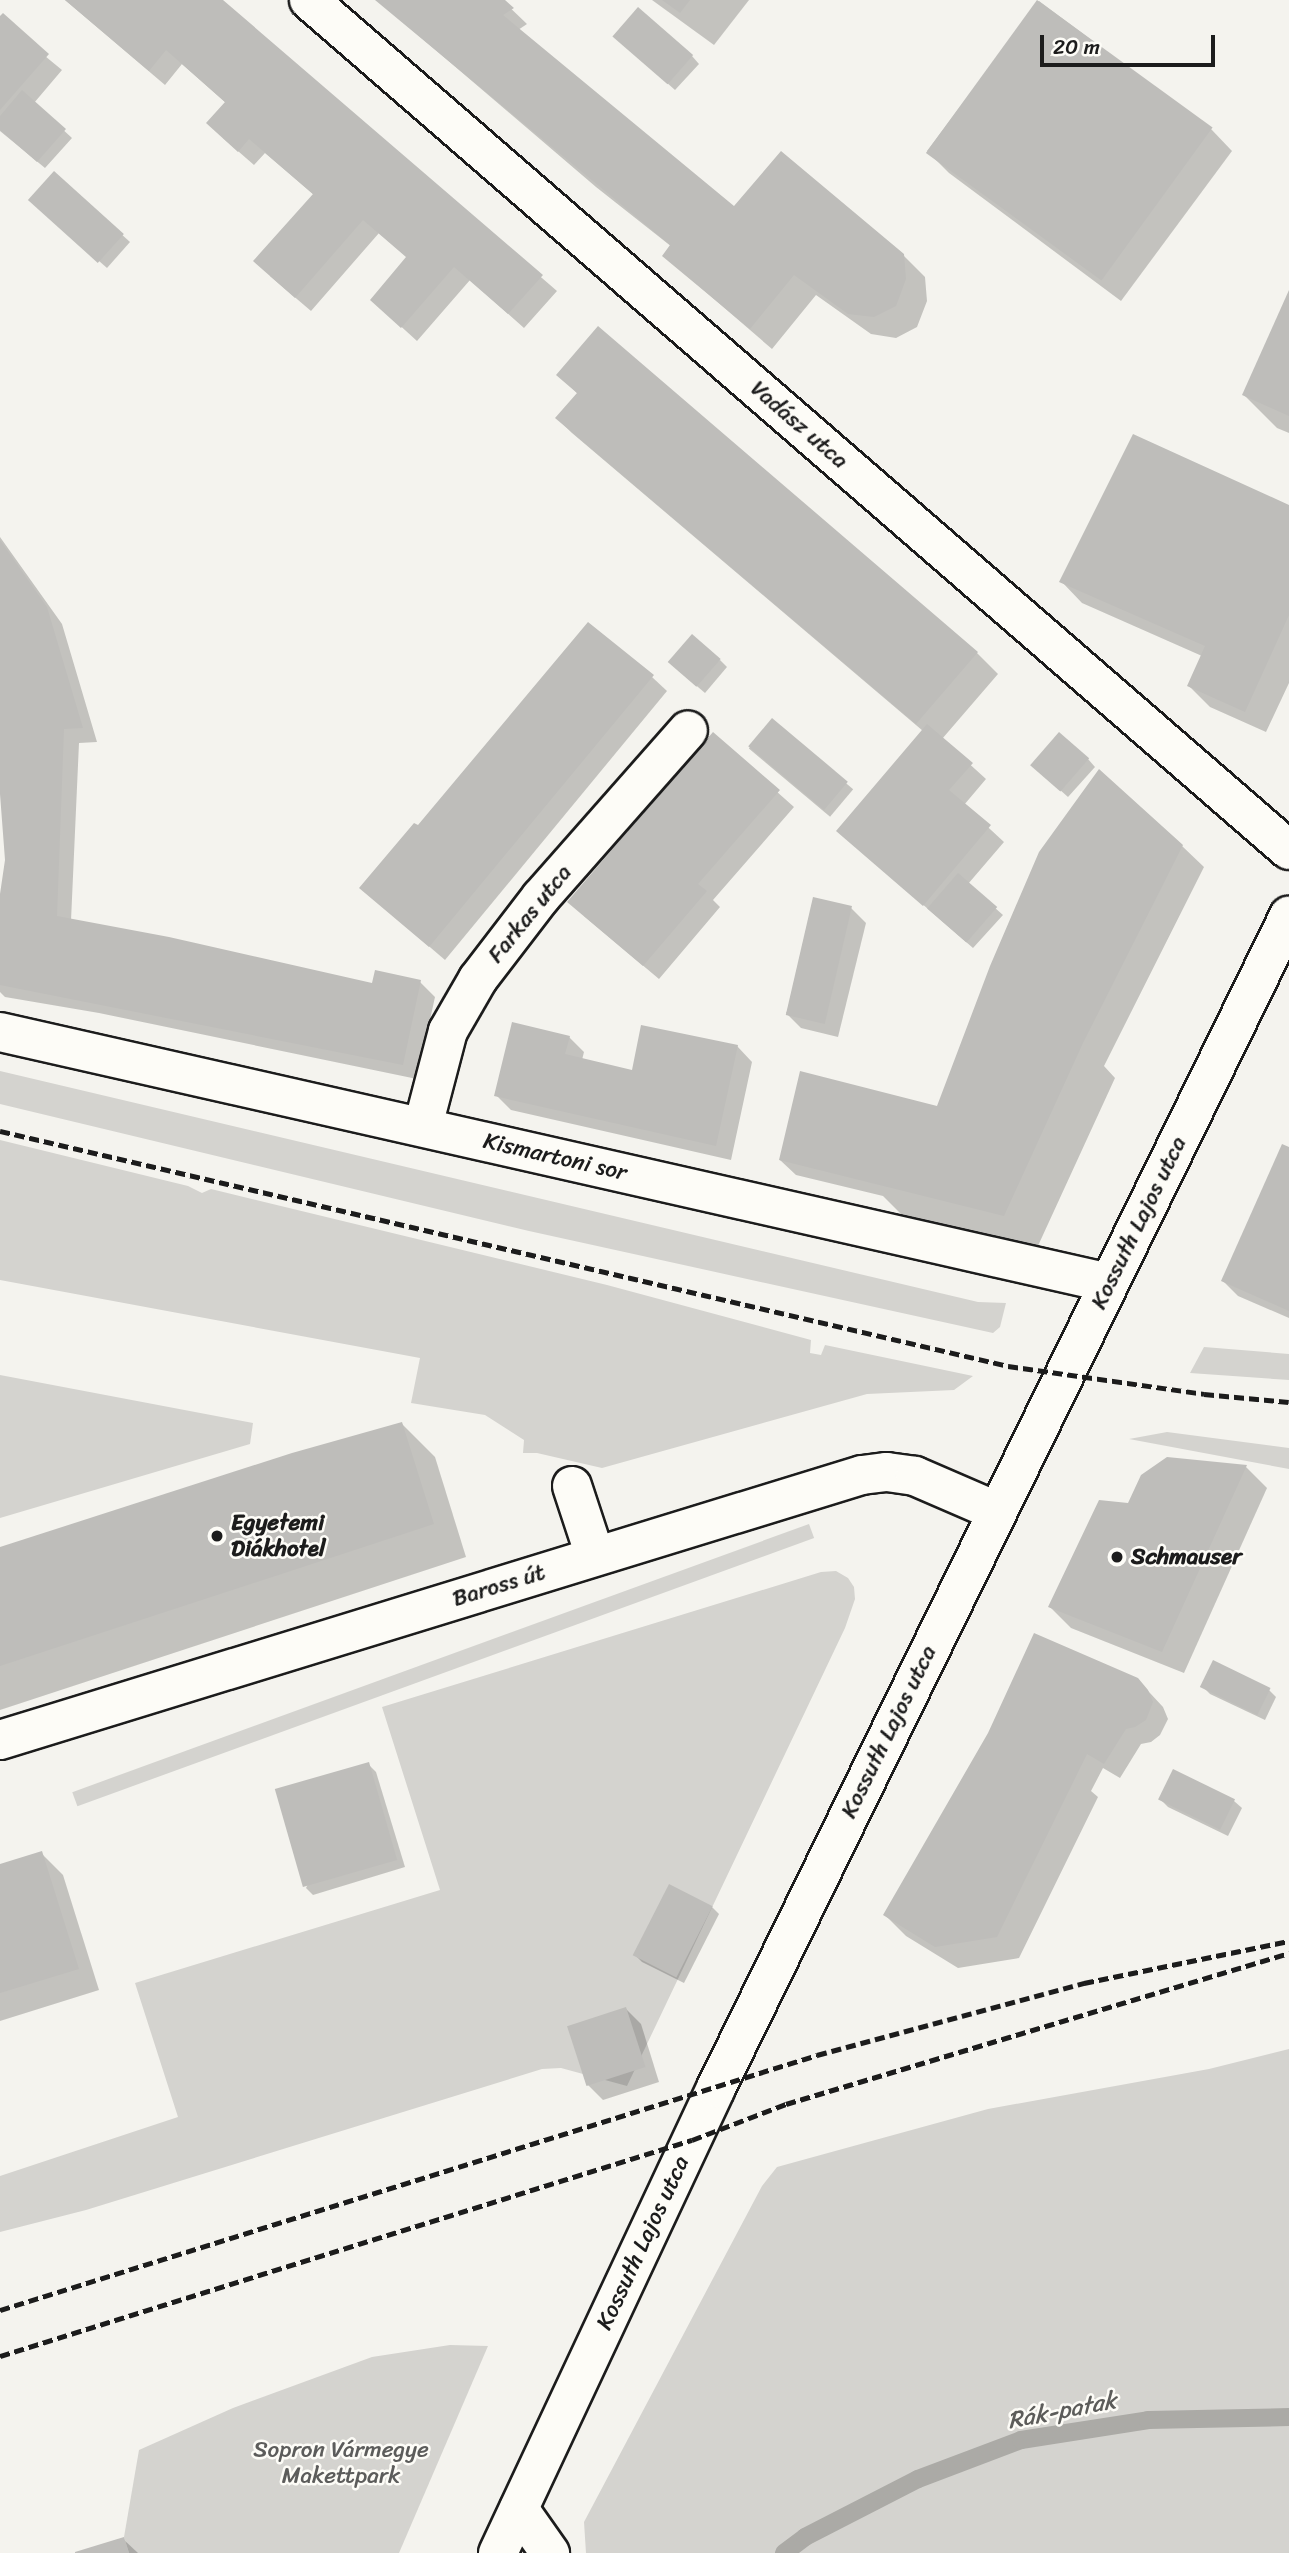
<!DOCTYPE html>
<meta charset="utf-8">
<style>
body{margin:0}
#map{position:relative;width:1289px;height:2553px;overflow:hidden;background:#f4f3ee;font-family:Sriracha,sans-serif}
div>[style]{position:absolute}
.green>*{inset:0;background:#d4d3cf;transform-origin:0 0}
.shadow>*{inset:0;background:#0003;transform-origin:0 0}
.stream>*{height:18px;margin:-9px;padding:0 9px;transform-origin:9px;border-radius:9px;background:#abaaa6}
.building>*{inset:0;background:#bebdba;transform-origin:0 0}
.roads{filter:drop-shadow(2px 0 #1c1c1c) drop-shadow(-2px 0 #1c1c1c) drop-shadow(0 2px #1c1c1c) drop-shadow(0 -2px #1c1c1c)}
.minor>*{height:38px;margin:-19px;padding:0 19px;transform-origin:19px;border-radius:19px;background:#fdfcf7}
.rail>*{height:5px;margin-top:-2.5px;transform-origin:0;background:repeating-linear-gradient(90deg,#1c1c1c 0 10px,transparent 0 15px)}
.dots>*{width:19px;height:19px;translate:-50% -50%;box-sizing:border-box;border:4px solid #fdfcf7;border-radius:50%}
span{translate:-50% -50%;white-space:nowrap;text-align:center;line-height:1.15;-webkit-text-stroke:5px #fdfcf7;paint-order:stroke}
.street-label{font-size:23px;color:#1c1c1c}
.poi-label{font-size:23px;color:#1c1c1c;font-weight:700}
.left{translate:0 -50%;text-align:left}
.park-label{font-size:23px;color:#5c5c5b}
.water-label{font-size:24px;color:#5c5c5a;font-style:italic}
.scale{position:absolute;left:1040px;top:35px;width:175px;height:32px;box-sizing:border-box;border:4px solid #1c1c1c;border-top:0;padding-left:9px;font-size:21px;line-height:24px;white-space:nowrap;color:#1c1c1c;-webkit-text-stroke:5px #fdfcf7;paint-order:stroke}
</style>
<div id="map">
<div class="green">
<div style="clip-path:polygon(0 1071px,978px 1302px,1006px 1303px,1000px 1327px,993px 1333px,529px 1231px,0 1104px)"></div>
<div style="clip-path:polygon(0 1140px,188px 1186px,202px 1193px,211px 1189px,607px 1285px,811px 1340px,810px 1353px,821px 1355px,825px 1345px,973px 1376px,954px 1390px,867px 1394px,602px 1468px,537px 1453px,523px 1453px,524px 1440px,485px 1415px,411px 1403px,420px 1358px,0 1280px)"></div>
<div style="clip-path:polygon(1204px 1347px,1289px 1354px,1289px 1380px,1190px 1373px)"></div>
<div style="clip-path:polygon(0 1375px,253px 1423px,250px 1444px,0 1518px)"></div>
<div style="clip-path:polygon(1167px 1432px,1289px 1448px,1289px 1469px,1129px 1439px)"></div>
<div style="left:809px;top:1524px;width:15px;height:784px;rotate:70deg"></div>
<div style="clip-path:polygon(836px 1571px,848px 1578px,854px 1587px,855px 1599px,845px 1628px,627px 2086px,561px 2068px,542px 2069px,86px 2210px,0 2232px,0 2176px,178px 2117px,135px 1983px,440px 1890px,382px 1707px,821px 1572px)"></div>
<div style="clip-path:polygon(1289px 2049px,1289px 2553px,586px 2553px,584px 2522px,762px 2186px,777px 2167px,988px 2109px,1209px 2069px)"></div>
<div style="clip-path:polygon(450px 2345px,488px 2346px,399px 2553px,129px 2553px,124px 2537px,139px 2450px,233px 2408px,372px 2357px)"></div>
</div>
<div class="shadow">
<div style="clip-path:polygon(65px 0,221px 0,557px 291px,524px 328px,470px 280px,417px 341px,372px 300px,408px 258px,379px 233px,311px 311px,270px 276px,314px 195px,265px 153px,254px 165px,223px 138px,226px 103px,182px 64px,165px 85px)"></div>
<div style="clip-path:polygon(377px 0,502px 0,527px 24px,518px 30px,734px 209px,903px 255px,925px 277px,927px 301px,917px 327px,896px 338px,871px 334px,816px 295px,772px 349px,664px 256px,672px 247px,596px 187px)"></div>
<div style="clip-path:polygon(652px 0,749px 0,714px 45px)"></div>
<div style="clip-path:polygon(1039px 1px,1211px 129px,1232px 151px,1121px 301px,949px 173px,927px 151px)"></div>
<div style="clip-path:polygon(0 19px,62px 70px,34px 103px,72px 138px,45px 168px,0 131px)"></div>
<div style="clip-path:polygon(622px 43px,692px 56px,699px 64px,675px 90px)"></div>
<div style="clip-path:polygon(55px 174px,130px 242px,107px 268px,39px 208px)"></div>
<div style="clip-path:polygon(1289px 295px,1289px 433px,1277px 428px,1244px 395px)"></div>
<div style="clip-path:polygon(559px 375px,977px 653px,998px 674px,942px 739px,986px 779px,964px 805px,1004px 842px,968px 884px,1003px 915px,973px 948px,838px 831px,923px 731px,572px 433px,557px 418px,578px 394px)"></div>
<div style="clip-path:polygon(1289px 507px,1289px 683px,1266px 732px,1210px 707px,1189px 686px,1202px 656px,1082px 603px,1061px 581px)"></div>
<div style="clip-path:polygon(0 537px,62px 624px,97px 742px,79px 743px,71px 921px,374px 986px,420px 982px,435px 997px,417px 1079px,99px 1013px,5px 997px,0 992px,0 906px,6px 860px,0 768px)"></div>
<div style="clip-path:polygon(720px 660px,727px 667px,705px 693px,678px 670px)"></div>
<div style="clip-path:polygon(652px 677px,667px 691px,445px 960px,361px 888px,418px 828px)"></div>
<div style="left:772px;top:721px;width:106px;height:36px;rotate:40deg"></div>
<div style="clip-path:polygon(713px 735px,794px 807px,713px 900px,720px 907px,659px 979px,584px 916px)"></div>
<div style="clip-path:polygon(1088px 759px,1095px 767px,1068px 797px,1040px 772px)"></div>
<div style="clip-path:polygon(1182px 846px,1204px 867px,1104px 1066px,1115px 1078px,1037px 1248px,901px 1214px,883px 1196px,796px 1175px,780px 1160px,938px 1108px)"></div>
<div style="clip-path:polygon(851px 908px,866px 923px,838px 1037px,801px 1028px,786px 1013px)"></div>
<div style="clip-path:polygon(569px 1037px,584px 1052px,582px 1060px,633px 1072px,737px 1046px,752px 1062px,731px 1160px,511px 1110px,496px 1095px)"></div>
<div style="clip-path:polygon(1289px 1149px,1289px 1318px,1238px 1296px,1223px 1281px)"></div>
<div style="clip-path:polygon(402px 1424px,435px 1457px,466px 1557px,0 1710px,0 1549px)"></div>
<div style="clip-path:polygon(1246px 1467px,1267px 1488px,1184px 1673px,1071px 1628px,1050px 1607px,1129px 1505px)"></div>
<div style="clip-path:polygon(1137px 1679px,1163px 1707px,1168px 1719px,1160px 1735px,1151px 1742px,1141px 1744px,1120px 1778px,1103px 1768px,1091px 1791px,1098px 1797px,1019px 1958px,958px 1968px,906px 1936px,885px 1915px)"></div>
<div style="clip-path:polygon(1203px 1687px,1268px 1689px,1276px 1697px,1265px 1720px,1210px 1694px)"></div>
<div style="clip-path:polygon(368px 1764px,376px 1772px,405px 1867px,313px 1895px,306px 1888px)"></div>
<div style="clip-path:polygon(1174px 1772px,1234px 1801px,1242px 1808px,1228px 1836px,1168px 1807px,1161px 1800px)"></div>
<div style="clip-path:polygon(41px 1853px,63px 1875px,99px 1990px,0 2021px,0 1866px)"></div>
<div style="clip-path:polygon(712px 1907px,719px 1914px,684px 1983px,642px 1962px,635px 1955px)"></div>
<div style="clip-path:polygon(626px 2009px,641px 2024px,659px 2082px,603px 2100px,588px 2085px)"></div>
<div style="clip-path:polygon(123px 2539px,138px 2553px,79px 2553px)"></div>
</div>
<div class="stream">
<div style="left:784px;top:2553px;width:26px;rotate:-37deg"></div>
<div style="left:805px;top:2537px;width:127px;rotate:-27.2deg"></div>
<div style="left:918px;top:2479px;width:110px;rotate:-20.7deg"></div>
<div style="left:1021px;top:2440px;width:129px;rotate:-8.9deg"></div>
<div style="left:1148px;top:2420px;width:141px;rotate:-1.2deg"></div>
</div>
<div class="building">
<div style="clip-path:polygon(65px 0,223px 0,543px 275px,508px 314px,454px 267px,401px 328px,370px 300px,406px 257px,363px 220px,295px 298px,253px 261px,313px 194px,249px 139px,238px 152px,206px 123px,225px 102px,166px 50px,149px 71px)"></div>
<div style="clip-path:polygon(375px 0,505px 0,514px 8px,503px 15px,734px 206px,781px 151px,904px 254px,906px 279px,896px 306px,874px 317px,848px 314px,794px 275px,750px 329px,662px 256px,670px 245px)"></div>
<div style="clip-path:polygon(662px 0,690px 0,680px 13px)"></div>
<div style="left:1037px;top:0;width:217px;height:189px;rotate:36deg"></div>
<div style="left:638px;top:7px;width:73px;height:39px;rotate:41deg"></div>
<div style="clip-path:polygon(3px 13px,49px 54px,0 110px,0 16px)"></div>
<div style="clip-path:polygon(22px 90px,66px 129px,37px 162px,0 130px,0 116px)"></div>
<div style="left:54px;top:171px;width:94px;height:39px;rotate:42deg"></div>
<div style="clip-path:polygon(1289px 290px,1289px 416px,1242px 395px)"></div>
<div style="clip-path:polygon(598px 326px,978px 652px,916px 724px,555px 418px,577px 393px,556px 375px)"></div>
<div style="clip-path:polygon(1133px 434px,1289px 505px,1289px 615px,1245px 712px,1187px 686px,1205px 646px,1059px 582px)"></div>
<div style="clip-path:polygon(0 540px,47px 607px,83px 728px,64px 729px,57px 916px,169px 937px,372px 983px,375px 970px,421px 980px,403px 1065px,0 985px,0 894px,5px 860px,0 794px)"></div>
<div style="clip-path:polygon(588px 622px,654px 675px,429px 947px,359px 888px,414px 823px,418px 825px)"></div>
<div style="left:692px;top:634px;width:38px;height:37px;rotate:41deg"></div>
<div style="left:772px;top:718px;width:99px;height:37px;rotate:40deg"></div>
<div style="clip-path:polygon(927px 724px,973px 763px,949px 790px,991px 825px,923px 906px,836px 831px)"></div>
<div style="clip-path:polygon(713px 732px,780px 790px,698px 884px,707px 891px,643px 966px,567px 902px)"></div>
<div style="left:1059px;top:732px;width:40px;height:44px;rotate:41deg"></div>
<div style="clip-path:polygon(1099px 769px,1183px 845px,1083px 1043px,1004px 1216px,779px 1160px,800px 1071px,937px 1106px,990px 966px,1039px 852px)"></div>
<div style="left:958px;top:873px;width:52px;height:47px;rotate:41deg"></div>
<div style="left:813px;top:897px;width:40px;height:121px;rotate:13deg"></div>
<div style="clip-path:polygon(512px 1022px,570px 1036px,565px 1054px,632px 1070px,641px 1025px,738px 1045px,716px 1146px,494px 1096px)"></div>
<div style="clip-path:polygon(1282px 1144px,1289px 1147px,1289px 1311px,1221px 1281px)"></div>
<div style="clip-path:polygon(402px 1422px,434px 1524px,0 1666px,0 1547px,292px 1453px)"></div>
<div style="clip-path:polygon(1167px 1457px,1247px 1465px,1162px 1652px,1048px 1607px,1099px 1500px,1128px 1503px,1141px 1475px)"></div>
<div style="clip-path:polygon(1034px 1633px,1138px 1678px,1148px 1690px,1153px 1702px,1146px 1720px,1135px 1727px,1126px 1729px,1104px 1764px,1087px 1754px,997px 1937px,935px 1947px,883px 1915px,988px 1733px)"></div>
<div style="left:1213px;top:1660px;width:64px;height:30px;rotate:26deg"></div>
<div style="left:369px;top:1762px;width:102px;height:98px;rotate:74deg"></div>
<div style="left:1173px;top:1769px;width:69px;height:34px;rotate:26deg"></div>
<div style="clip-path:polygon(42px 1851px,79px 1969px,0 1993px,0 1864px)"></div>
<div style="left:669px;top:1884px;width:49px;height:80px;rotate:27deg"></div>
<div style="left:626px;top:2007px;width:63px;height:62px;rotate:72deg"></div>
<div style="clip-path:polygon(124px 2537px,129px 2553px,75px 2553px,75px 2552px)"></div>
</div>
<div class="roads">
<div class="minor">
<div style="left:309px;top:0;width:1297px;rotate:40.94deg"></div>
<div style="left:0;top:1032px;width:1137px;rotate:12.75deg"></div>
<div style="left:423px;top:1126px;width:98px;rotate:-75.3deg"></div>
<div style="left:448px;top:1031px;width:60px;rotate:-60deg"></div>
<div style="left:478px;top:979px;width:103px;rotate:-52.5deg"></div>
<div style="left:541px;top:897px;width:222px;rotate:-48.6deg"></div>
<div style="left:572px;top:1486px;width:74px;rotate:71.8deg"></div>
<div style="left:0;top:1740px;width:902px;rotate:-17.09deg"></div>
<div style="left:862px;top:1475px;width:25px;rotate:-7deg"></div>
<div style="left:887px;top:1472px;width:28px;rotate:8deg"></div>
<div style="left:915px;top:1476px;width:88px;rotate:23.4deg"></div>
<div style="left:519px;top:2509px;width:54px;rotate:54.8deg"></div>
<div style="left:498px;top:2553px;width:514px;rotate:-64.88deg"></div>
<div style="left:716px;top:2088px;width:1305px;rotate:-63.95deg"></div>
</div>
</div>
<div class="rail">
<div style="left:0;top:1131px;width:1035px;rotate:13.12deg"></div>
<div style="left:1008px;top:1366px;width:198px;rotate:8.1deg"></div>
<div style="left:1204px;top:1394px;width:85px;rotate:5.4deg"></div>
<div style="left:0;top:2310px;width:856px;rotate:-17.33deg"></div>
<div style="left:817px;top:2055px;width:277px;rotate:-15.1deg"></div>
<div style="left:1084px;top:1983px;width:209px;rotate:-11.6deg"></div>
<div style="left:0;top:2356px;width:725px;rotate:-17.34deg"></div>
<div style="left:692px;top:2140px;width:101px;rotate:-21deg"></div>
<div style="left:786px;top:2104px;width:525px;rotate:-16.71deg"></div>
</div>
<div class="dots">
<div style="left:217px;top:1536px;background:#1c1c1c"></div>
<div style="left:1117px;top:1557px;background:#1c1c1c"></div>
</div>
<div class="street-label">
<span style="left:799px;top:425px;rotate:41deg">Vadász utca</span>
<span style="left:530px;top:914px;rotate:-51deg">Farkas utca</span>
<span style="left:555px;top:1157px;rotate:13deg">Kismartoni sor</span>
<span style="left:1139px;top:1223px;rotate:-64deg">Kossuth Lajos utca</span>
<span style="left:499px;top:1586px;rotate:-17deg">Baross út</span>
<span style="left:889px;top:1732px;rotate:-64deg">Kossuth Lajos utca</span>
<span style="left:643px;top:2243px;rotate:-65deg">Kossuth Lajos utca</span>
</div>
<div class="poi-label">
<span class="left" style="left:231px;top:1536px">Egyetemi<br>Diákhotel</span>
<span class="left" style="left:1131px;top:1557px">Schmauser</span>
</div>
<div class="park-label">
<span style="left:341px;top:2463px">Sopron Vármegye<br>Makettpark</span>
</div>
<div class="water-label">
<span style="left:1062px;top:2411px;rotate:-11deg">Rák-patak</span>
</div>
<div class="scale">20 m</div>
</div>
